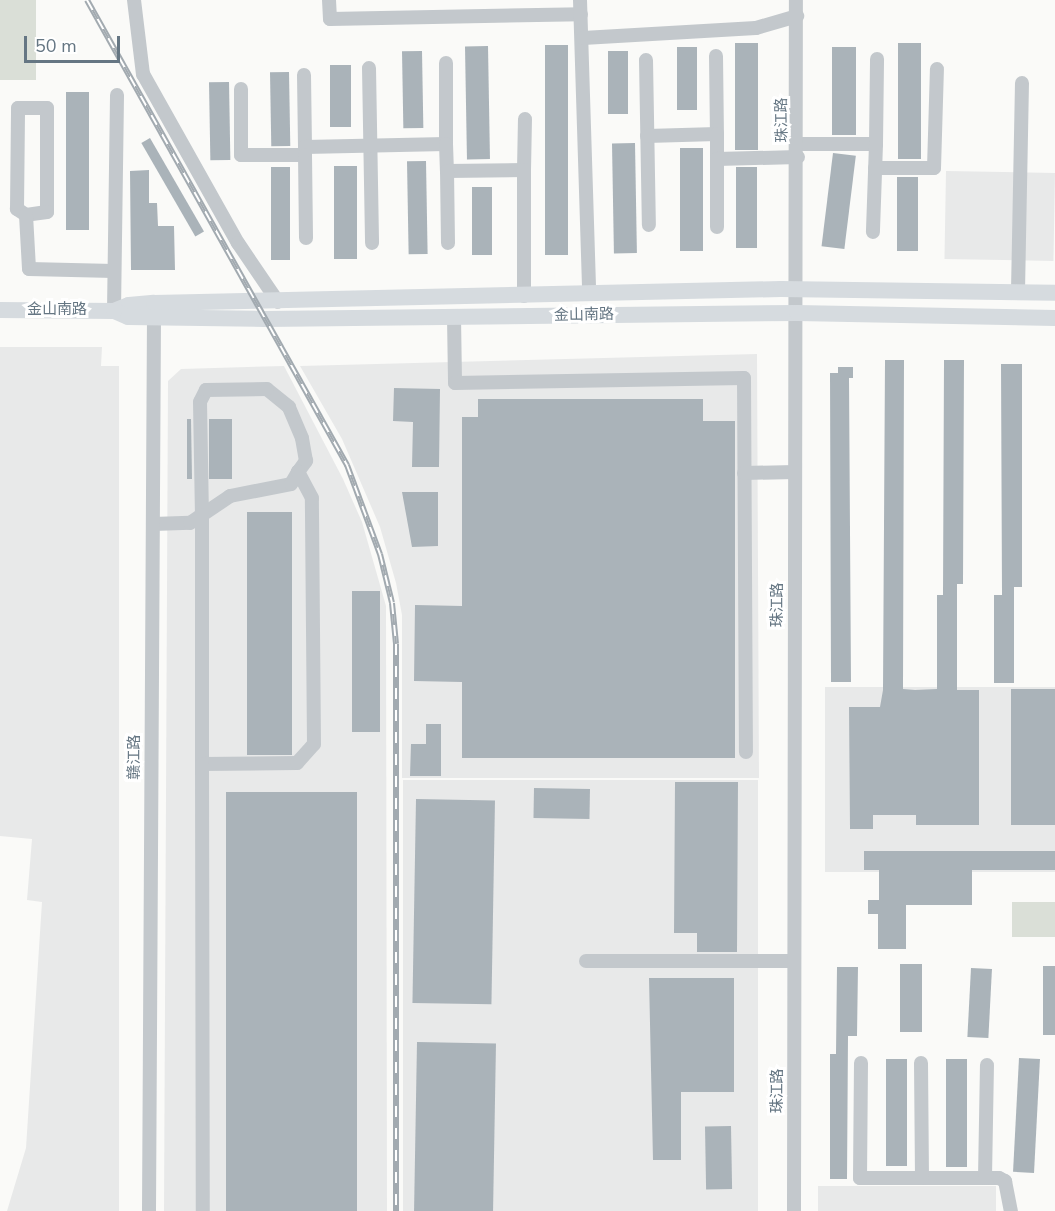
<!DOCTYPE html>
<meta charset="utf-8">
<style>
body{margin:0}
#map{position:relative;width:1055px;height:1211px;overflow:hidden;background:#fafaf8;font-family:"Nunito Sans","Noto Sans SC",sans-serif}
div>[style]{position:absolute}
.built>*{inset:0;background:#e8e9e9;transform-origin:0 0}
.green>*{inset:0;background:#dadfd7;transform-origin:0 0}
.building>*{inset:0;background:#aab3b9;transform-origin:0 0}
.minor>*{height:14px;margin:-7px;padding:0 7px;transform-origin:7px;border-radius:7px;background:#c3c8cc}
.major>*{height:16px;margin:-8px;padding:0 8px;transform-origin:8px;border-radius:8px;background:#d6dbdf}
.rail>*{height:6px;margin-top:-3px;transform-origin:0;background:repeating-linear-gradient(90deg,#fff 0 11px,#a2aab0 0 22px);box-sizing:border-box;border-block:2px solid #a2aab0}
span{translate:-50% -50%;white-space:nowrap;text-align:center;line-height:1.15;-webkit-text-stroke:6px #fff;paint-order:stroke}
.street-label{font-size:15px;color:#657683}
.scale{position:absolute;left:24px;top:36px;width:96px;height:27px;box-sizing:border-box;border:3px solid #657683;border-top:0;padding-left:8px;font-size:18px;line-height:21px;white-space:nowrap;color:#657683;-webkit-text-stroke:4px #fff;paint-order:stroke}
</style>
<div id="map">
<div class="built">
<div style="left:946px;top:171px;width:109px;height:88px;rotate:1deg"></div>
<div style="clip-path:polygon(0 347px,102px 347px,101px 366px,119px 366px,119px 1211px,7px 1211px,26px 1148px,42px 902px,27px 900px,32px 839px,0 836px)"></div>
<div style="clip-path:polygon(757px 354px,759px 778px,402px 778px,402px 615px,396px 583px,380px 527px,342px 439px,300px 366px)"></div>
<div style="clip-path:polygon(284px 366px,343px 479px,362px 522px,386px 606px,387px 1211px,164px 1211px,168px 381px,181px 369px)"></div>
<div style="left:1055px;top:687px;width:185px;height:230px;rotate:90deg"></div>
<div style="left:758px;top:780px;width:431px;height:355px;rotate:90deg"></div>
<div style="left:818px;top:1186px;width:178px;height:25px"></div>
</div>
<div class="green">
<div style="left:0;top:0;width:36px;height:80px"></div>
<div style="left:1012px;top:902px;width:43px;height:35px"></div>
</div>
<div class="building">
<div style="left:735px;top:43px;width:23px;height:107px"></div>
<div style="left:898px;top:43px;width:23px;height:116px"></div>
<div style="left:545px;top:45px;width:23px;height:210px"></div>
<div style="left:488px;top:46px;width:113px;height:23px;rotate:89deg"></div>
<div style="left:677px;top:47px;width:20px;height:63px"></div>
<div style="left:832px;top:47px;width:24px;height:88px"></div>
<div style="left:422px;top:51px;width:77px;height:20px;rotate:89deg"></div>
<div style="left:608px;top:51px;width:20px;height:63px"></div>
<div style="left:330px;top:65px;width:21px;height:62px"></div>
<div style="left:289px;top:72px;width:74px;height:19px;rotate:89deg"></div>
<div style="left:229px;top:82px;width:78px;height:20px;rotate:89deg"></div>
<div style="left:66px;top:92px;width:23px;height:138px"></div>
<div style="left:150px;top:138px;width:108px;height:10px;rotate:60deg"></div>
<div style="left:635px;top:143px;width:110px;height:23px;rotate:89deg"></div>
<div style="left:680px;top:148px;width:23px;height:103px"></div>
<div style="left:833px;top:153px;width:23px;height:94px;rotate:7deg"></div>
<div style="left:426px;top:161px;width:93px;height:19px;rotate:89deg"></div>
<div style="left:334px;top:166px;width:23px;height:93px"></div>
<div style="left:271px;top:167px;width:19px;height:93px"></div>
<div style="left:757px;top:167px;width:81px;height:21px;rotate:90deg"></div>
<div style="clip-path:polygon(149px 170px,149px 203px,157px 203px,158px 226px,174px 226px,175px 270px,131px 270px,130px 171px)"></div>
<div style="left:897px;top:177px;width:21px;height:74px"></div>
<div style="left:472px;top:187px;width:20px;height:68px"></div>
<div style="clip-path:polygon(885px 360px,904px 360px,903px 689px,915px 690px,937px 689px,937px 595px,943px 595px,944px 360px,964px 360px,963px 584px,957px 584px,957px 690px,979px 690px,979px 825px,916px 825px,916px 815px,873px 815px,873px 829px,850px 829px,849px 707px,880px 707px,883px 690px)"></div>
<div style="clip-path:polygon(1001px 364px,1022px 364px,1022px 587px,1014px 587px,1014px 683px,994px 683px,994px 595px,1002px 595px)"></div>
<div style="clip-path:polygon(838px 367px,853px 367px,853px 378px,849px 378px,851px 682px,831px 682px,830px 373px,838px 373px)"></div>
<div style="clip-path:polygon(394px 388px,440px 389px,439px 467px,412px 467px,413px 422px,393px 421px)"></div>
<div style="clip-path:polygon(478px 399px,703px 399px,703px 421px,735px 421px,735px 758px,462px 758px,462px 682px,414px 681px,415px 605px,462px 606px,462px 417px,478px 417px)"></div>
<div style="clip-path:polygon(187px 419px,191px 419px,192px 479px,187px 479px)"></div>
<div style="left:209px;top:419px;width:23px;height:60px"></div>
<div style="clip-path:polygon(402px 492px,438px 492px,438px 546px,412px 547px)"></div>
<div style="left:247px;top:512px;width:45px;height:243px"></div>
<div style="left:352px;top:591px;width:28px;height:141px"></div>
<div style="left:1011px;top:689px;width:44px;height:136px"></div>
<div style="clip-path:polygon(426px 724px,441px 724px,441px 776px,410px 776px,411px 744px,426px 744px)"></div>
<div style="clip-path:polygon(675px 782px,738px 782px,737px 952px,697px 952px,697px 933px,674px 933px)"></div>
<div style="left:534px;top:788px;width:56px;height:30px;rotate:1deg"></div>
<div style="left:226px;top:792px;width:131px;height:419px"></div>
<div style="left:416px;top:799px;width:79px;height:204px;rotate:1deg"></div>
<div style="clip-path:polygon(864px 851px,1055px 851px,1055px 870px,972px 870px,972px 905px,906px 905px,906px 949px,878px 949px,878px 914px,868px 914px,868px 900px,879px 900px,879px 870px,864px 870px)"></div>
<div style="left:900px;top:964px;width:22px;height:68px"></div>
<div style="left:1043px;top:966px;width:12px;height:69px"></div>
<div style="clip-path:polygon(837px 967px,858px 967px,857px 1036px,848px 1036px,847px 1179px,830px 1179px,830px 1054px,836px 1054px)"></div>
<div style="left:971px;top:968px;width:21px;height:69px;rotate:3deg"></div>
<div style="clip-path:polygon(649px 978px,734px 978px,734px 1092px,681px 1092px,681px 1160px,653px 1160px)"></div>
<div style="left:417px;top:1042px;width:79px;height:169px;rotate:1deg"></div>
<div style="left:1019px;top:1058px;width:21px;height:114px;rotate:3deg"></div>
<div style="left:886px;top:1059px;width:21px;height:107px"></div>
<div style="left:946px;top:1059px;width:21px;height:108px"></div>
<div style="left:731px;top:1126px;width:63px;height:26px;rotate:89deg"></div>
</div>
<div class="minor">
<div style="left:134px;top:0;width:75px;rotate:83.1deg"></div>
<div style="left:143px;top:74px;width:194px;rotate:60.7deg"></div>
<div style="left:238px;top:243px;width:71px;rotate:55.9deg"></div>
<div style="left:329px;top:0;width:19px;rotate:87deg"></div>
<div style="left:330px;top:19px;width:251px;rotate:-1.1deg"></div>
<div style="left:580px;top:0;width:294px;rotate:88.2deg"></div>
<div style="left:583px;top:38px;width:173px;rotate:-3.3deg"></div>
<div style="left:756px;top:28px;width:43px;rotate:-16.3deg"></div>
<div style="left:716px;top:56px;width:78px;rotate:89.3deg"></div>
<div style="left:646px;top:60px;width:165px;rotate:89deg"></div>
<div style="left:446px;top:63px;width:81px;rotate:90deg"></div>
<div style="left:369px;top:68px;width:175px;rotate:89deg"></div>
<div style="left:304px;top:75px;width:72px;rotate:89.2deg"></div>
<div style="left:241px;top:89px;width:66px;rotate:90deg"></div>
<div style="left:241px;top:155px;width:64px"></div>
<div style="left:305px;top:155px;width:8px;rotate:-90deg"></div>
<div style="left:305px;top:147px;width:141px;rotate:-1.2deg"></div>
<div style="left:446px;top:144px;width:27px;rotate:88deg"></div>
<div style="left:447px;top:171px;width:77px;rotate:-0.7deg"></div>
<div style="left:524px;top:170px;width:51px;rotate:-88.9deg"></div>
<div style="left:647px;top:136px;width:70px;rotate:-1.6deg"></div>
<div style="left:717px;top:134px;width:25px;rotate:90deg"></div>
<div style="left:717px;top:159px;width:81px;rotate:-1.4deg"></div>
<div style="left:799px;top:144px;width:77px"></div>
<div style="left:876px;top:144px;width:88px;rotate:92deg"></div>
<div style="left:876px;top:144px;width:85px;rotate:-89.3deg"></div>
<div style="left:305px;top:155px;width:83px;rotate:89.3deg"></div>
<div style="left:875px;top:168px;width:59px"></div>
<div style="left:934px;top:168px;width:99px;rotate:-88.3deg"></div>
<div style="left:447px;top:171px;width:72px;rotate:89.2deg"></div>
<div style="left:26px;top:215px;width:11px;rotate:-146deg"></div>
<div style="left:17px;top:209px;width:101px;rotate:-89.4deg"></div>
<div style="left:18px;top:108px;width:29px"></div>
<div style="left:47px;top:108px;width:104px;rotate:90deg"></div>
<div style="left:47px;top:212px;width:21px;rotate:172deg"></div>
<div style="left:26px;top:215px;width:54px;rotate:86.8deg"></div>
<div style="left:29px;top:269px;width:85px;rotate:1.3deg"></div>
<div style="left:717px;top:227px;width:68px;rotate:-90deg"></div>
<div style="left:1018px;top:291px;width:208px;rotate:-88.9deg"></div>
<div style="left:524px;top:296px;width:126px;rotate:-90deg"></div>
<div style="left:114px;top:311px;width:216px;rotate:-89.2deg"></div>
<div style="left:454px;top:317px;width:66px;rotate:89.1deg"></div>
<div style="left:455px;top:383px;width:289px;rotate:-1deg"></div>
<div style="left:744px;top:378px;width:374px;rotate:89.7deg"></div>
<div style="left:744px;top:473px;width:51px;rotate:-1.1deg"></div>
<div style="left:153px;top:524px;width:37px;rotate:-2deg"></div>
<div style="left:190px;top:523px;width:14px;rotate:-34deg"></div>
<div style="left:202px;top:515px;width:34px;rotate:-34deg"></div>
<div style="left:230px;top:496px;width:62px;rotate:-11.1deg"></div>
<div style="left:291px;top:484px;width:14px;rotate:-60deg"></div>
<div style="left:298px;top:472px;width:14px;rotate:-54deg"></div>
<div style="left:306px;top:461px;width:23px;rotate:-100deg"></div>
<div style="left:302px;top:438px;width:34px;rotate:-113deg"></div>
<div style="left:289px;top:407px;width:28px;rotate:-141deg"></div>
<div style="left:267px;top:389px;width:61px;rotate:179.1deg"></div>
<div style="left:206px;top:390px;width:13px;rotate:117deg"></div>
<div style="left:200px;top:402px;width:113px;rotate:89deg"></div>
<div style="left:202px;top:515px;width:249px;rotate:90deg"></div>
<div style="left:202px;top:764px;width:95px;rotate:-0.6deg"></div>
<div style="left:297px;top:763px;width:25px;rotate:-48deg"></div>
<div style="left:314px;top:744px;width:246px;rotate:-90.5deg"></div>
<div style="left:312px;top:498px;width:30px;rotate:-118deg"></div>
<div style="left:202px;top:764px;width:447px;rotate:89.9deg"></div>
<div style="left:586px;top:961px;width:208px"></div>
<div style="left:861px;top:1063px;width:115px;rotate:90.5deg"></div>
<div style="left:860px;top:1178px;width:139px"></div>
<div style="left:999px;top:1178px;width:7px;rotate:27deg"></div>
<div style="left:1005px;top:1181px;width:31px;rotate:79deg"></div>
<div style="left:921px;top:1063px;width:115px;rotate:89.5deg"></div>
<div style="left:985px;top:1178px;width:113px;rotate:-89deg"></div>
<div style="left:149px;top:1211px;width:903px;rotate:-89.68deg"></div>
<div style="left:794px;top:1211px;width:1211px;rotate:-89.91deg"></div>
</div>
<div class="major">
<div style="left:0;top:310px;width:114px;rotate:0.5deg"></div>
<div style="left:114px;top:311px;width:16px;rotate:-22deg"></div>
<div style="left:129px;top:305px;width:25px;rotate:-5deg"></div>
<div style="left:154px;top:303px;width:627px;rotate:-1.28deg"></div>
<div style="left:781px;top:289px;width:274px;rotate:0.8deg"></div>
<div style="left:114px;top:311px;width:15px;rotate:23deg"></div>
<div style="left:128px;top:317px;width:137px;rotate:0.8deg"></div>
<div style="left:265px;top:319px;width:532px;rotate:-0.65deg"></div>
<div style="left:797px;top:313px;width:258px;rotate:1.1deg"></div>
</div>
<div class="rail">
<div style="left:87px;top:0;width:533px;rotate:60.79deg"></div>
<div style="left:347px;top:465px;width:95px;rotate:69.7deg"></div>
<div style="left:380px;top:554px;width:50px;rotate:76.2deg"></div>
<div style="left:392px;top:603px;width:41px;rotate:84.4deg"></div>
<div style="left:396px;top:644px;width:567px;rotate:90deg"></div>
</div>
<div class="street-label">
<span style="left:782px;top:120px;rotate:-91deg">珠江路</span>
<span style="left:57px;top:310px">金山南路</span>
<span style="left:584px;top:315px;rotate:-1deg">金山南路</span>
<span style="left:778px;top:605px;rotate:-90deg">珠江路</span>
<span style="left:135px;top:757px;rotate:-90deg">赣江路</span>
<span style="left:778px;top:1091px;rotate:-90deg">珠江路</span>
</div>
<div class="scale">50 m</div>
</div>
